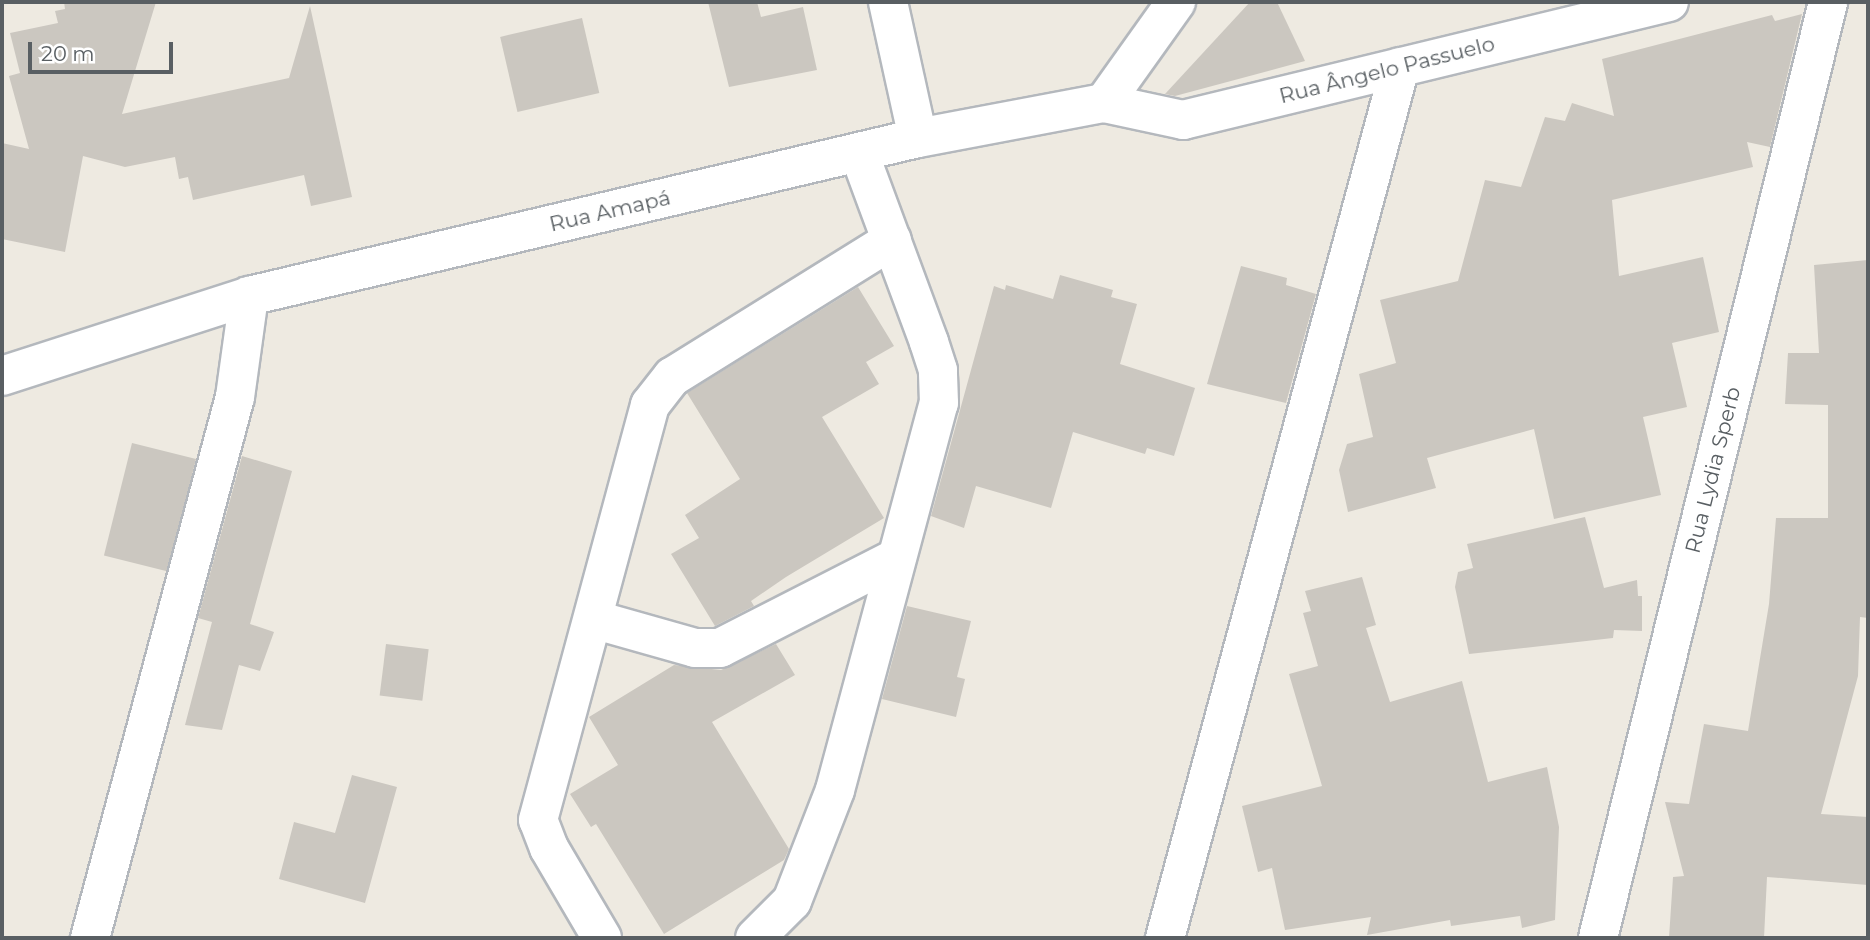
<!DOCTYPE html>
<meta charset="utf-8">
<style>
body{margin:0}
#map{position:relative;width:1870px;height:940px;overflow:hidden;background:#eeeae1;font-family:Montserrat,sans-serif}
div>[style]{position:absolute}
.building>*{inset:0;background:#cbc7c0;transform-origin:0 0}
.roads{filter:drop-shadow(2px 0 #b4b8bd) drop-shadow(-2px 0 #b4b8bd) drop-shadow(0 2px #b4b8bd) drop-shadow(0 -2px #b4b8bd)}
.minor>*{height:38px;margin:-19px;padding:0 19px;transform-origin:19px;border-radius:19px;background:#fff}
span{translate:-50% -50%;white-space:nowrap;text-align:center;line-height:1.15;-webkit-text-stroke:6px #fff;paint-order:stroke}
.street-label{font-size:21px;color:#595f63}
.frame{position:absolute;inset:0;border:4px solid #595f63;pointer-events:none}
.scale{position:absolute;left:28px;top:42px;width:145px;height:32px;box-sizing:border-box;border:4px solid #595f63;border-top:0;padding-left:9px;font-size:21px;line-height:24px;white-space:nowrap;color:#595f63;-webkit-text-stroke:5px #fff;paint-order:stroke}
</style>
<div id="map">
<div class="building">
<div style="clip-path:polygon(64px 2px,156px 2px,122px 114px,289px 78px,310px 6px,352px 197px,311px 206px,304px 175px,193px 200px,188px 177px,179px 179px,175px 157px,125px 167px,83px 156px,65px 252px,2px 239px,2px 143px,29px 149px,9px 76px,20px 73px,10px 33px,58px 23px,55px 11px,65px 9px)"></div>
<div style="clip-path:polygon(708px 2px,757px 2px,761px 17px,803px 7px,817px 70px,729px 87px)"></div>
<div style="clip-path:polygon(1250px 2px,1277px 2px,1305px 61px,1175px 96px,1165px 94px)"></div>
<div style="clip-path:polygon(1802px 14px,1770px 147px,1747px 142px,1753px 167px,1612px 200px,1619px 276px,1703px 257px,1719px 332px,1672px 343px,1687px 407px,1643px 417px,1661px 495px,1554px 519px,1534px 429px,1427px 458px,1436px 488px,1348px 512px,1339px 470px,1347px 444px,1373px 437px,1359px 374px,1396px 363px,1380px 300px,1458px 281px,1485px 180px,1521px 187px,1545px 117px,1565px 121px,1572px 103px,1614px 116px,1602px 59px,1772px 15px,1775px 21px)"></div>
<div style="left:582px;top:18px;width:77px;height:84px;rotate:77deg"></div>
<div style="clip-path:polygon(1868px 260px,1868px 618px,1860px 617px,1858px 676px,1821px 814px,1868px 817px,1868px 885px,1767px 877px,1764px 938px,1669px 938px,1673px 877px,1684px 876px,1665px 802px,1689px 804px,1704px 724px,1748px 731px,1769px 604px,1776px 518px,1828px 518px,1828px 405px,1785px 404px,1788px 353px,1819px 353px,1814px 265px)"></div>
<div style="clip-path:polygon(1241px 266px,1287px 278px,1286px 285px,1316px 294px,1286px 403px,1207px 384px)"></div>
<div style="clip-path:polygon(1060px 275px,1113px 290px,1111px 297px,1137px 304px,1120px 364px,1195px 388px,1174px 456px,1147px 448px,1145px 454px,1073px 432px,1051px 508px,976px 486px,964px 528px,931px 516px,994px 286px,1005px 290px,1006px 285px,1053px 299px)"></div>
<div style="clip-path:polygon(858px 287px,894px 346px,866px 362px,879px 384px,822px 417px,884px 518px,786px 577px,751px 601px,754px 606px,715px 626px,671px 554px,699px 538px,685px 515px,740px 479px,687px 393px)"></div>
<div style="left:132px;top:443px;width:66px;height:116px;rotate:14deg"></div>
<div style="clip-path:polygon(242px 456px,292px 471px,250px 624px,274px 632px,260px 671px,239px 665px,222px 730px,185px 725px,212px 622px,198px 618px)"></div>
<div style="clip-path:polygon(1585px 517px,1604px 588px,1637px 580px,1638px 596px,1642px 596px,1642px 631px,1614px 630px,1613px 638px,1469px 654px,1455px 587px,1458px 572px,1473px 568px,1467px 544px)"></div>
<div style="clip-path:polygon(1362px 577px,1376px 625px,1366px 628px,1390px 702px,1462px 681px,1488px 782px,1547px 767px,1559px 827px,1555px 920px,1522px 928px,1520px 916px,1451px 926px,1450px 920px,1367px 935px,1371px 917px,1285px 930px,1272px 868px,1258px 872px,1242px 806px,1322px 786px,1289px 674px,1318px 666px,1303px 613px,1311px 611px,1305px 591px)"></div>
<div style="clip-path:polygon(907px 606px,971px 621px,957px 677px,965px 679px,956px 717px,882px 699px)"></div>
<div style="left:386px;top:644px;width:43px;height:52px;rotate:7deg"></div>
<div style="clip-path:polygon(776px 644px,795px 675px,712px 722px,789px 849px,784px 860px,664px 934px,596px 824px,591px 827px,570px 794px,618px 765px,589px 717px,674px 665px,721px 670px)"></div>
<div style="clip-path:polygon(352px 775px,397px 787px,365px 903px,279px 879px,294px 822px,335px 833px)"></div>
</div>
<div class="roads">
<div class="minor">
<div style="left:888px;top:2px;width:139px;rotate:77.6deg"></div>
<div style="left:1104px;top:103px;width:81px;rotate:12.1deg"></div>
<div style="left:1183px;top:120px;width:500px;rotate:-13.65deg"></div>
<div style="left:2px;top:376px;width:260px;rotate:-17.9deg"></div>
<div style="left:249px;top:296px;width:687px;rotate:-13.29deg"></div>
<div style="left:918px;top:138px;width:189px;rotate:-10.7deg"></div>
<div style="left:1104px;top:103px;width:124px;rotate:-54.5deg"></div>
<div style="left:596px;top:620px;width:103px;rotate:15.8deg"></div>
<div style="left:695px;top:648px;width:25px"></div>
<div style="left:720px;top:648px;width:198px;rotate:-27.1deg"></div>
<div style="left:90px;top:938px;width:560px;rotate:-75deg"></div>
<div style="left:235px;top:397px;width:102px;rotate:-82.1deg"></div>
<div style="left:602px;top:938px;width:104px;rotate:-120.5deg"></div>
<div style="left:549px;top:848px;width:30px;rotate:-111deg"></div>
<div style="left:538px;top:820px;width:430px;rotate:-74.9deg"></div>
<div style="left:650px;top:405px;width:36px;rotate:-52deg"></div>
<div style="left:672px;top:377px;width:259px;rotate:-31.9deg"></div>
<div style="left:755px;top:938px;width:52px;rotate:-45deg"></div>
<div style="left:792px;top:901px;width:119px;rotate:-68.8deg"></div>
<div style="left:835px;top:790px;width:401px;rotate:-75deg"></div>
<div style="left:939px;top:403px;width:33px;rotate:-92deg"></div>
<div style="left:938px;top:370px;width:29px;rotate:-108deg"></div>
<div style="left:929px;top:342px;width:202px;rotate:-110.3deg"></div>
<div style="left:1165px;top:938px;width:902px;rotate:-74.9deg"></div>
<div style="left:1598px;top:938px;width:964px;rotate:-76.19deg"></div>
</div>
</div>
<div class="street-label">
<span style="left:1387px;top:70px;rotate:-14deg">Rua Ângelo Passuelo</span>
<span style="left:610px;top:211px;rotate:-13deg">Rua Amapá</span>
<span style="left:1713px;top:470px;rotate:-76deg">Rua Lydia Sperb</span>
</div>
<div class="frame"></div>
<div class="scale">20 m</div>
</div>
